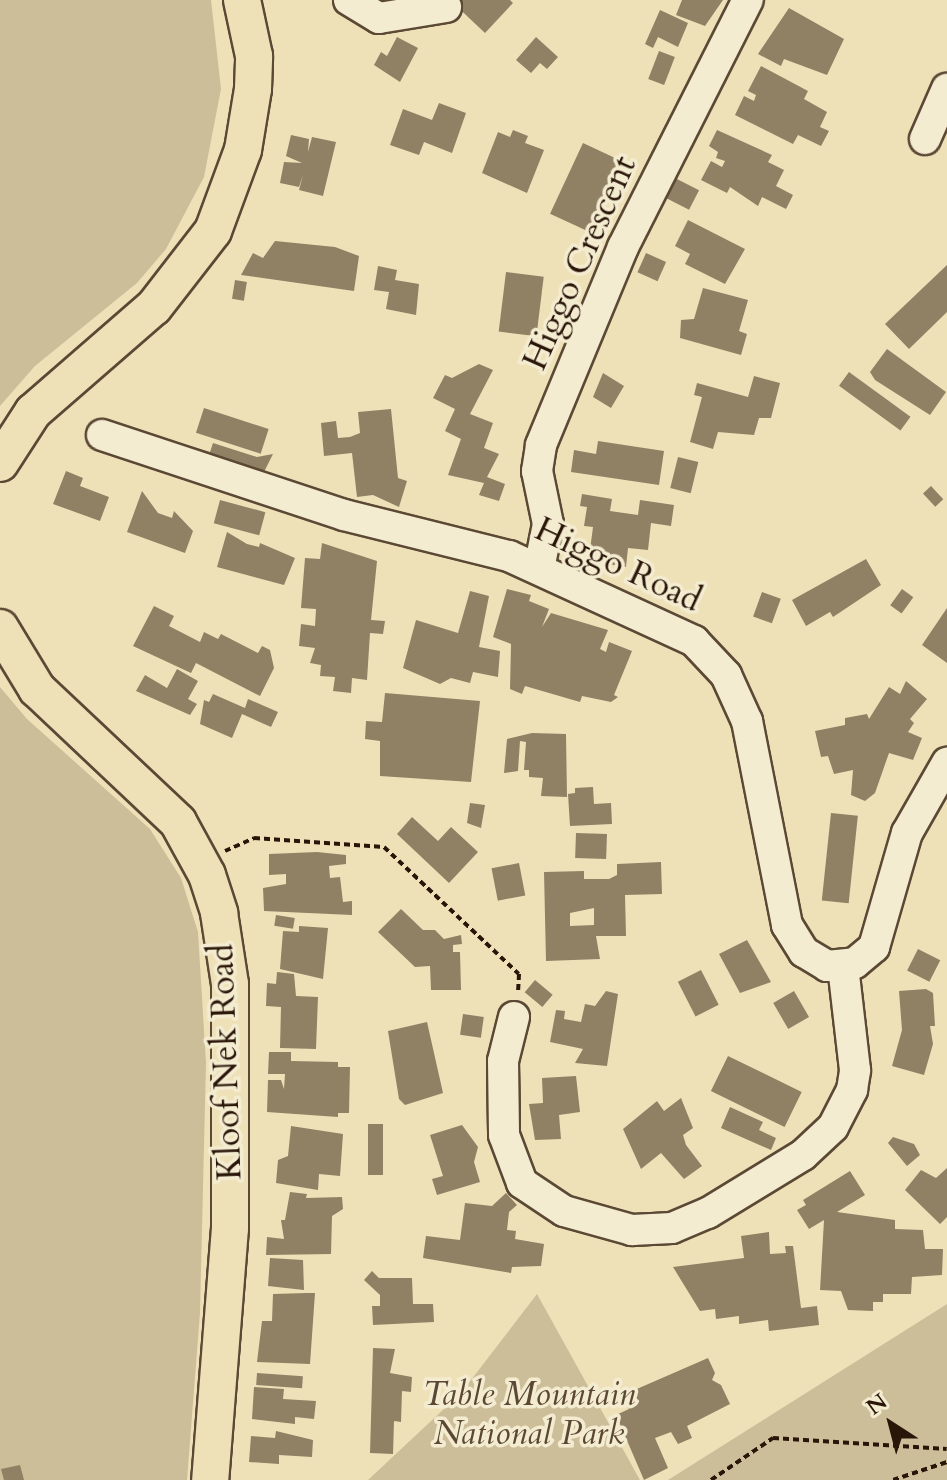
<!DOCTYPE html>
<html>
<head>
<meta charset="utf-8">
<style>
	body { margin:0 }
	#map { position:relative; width:947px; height:1480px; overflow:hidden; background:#eee1b8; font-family:Cardo,serif }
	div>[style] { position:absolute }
	.green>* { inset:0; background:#cdbe9a }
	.building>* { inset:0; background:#908064; transform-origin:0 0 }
	.path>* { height:4px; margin-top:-2px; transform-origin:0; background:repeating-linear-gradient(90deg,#2a1609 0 6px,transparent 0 10px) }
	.roads { filter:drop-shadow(2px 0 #5b4935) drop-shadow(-2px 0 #5b4935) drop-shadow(0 2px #5b4935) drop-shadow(0 -2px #5b4935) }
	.minor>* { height:30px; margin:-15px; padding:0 15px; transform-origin:15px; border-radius:15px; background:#f4ecd1 }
	.major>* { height:36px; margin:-18px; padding:0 18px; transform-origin:18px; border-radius:18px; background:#eee1b8 }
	span { translate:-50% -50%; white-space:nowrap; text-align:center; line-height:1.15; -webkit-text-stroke:7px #f4ecd1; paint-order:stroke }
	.street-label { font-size:34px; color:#2a1609 }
	.park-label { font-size:34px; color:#5b4834; font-style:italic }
	.north { position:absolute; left:851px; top:1384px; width:80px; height:80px; -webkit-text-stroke:6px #f4ecd1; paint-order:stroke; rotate:324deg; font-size:22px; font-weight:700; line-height:32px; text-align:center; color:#2a1609 }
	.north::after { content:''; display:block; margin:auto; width:28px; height:36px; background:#2a1609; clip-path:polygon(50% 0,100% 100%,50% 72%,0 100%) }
</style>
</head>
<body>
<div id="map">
	<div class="green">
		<div style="clip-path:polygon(0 0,211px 0,221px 89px,204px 177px,166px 249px,137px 283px,35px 366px,0 406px)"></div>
		<div style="clip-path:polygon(0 687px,27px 719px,150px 829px,181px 878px,198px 932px,206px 1063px,200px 1313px,187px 1480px,0 1480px)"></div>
		<div style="clip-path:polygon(537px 1294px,640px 1480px,368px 1480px,461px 1393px)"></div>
		<div style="clip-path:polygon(947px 1304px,947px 1480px,668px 1480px)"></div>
	</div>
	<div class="building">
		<div style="clip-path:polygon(450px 0,510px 0,513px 3px,485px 33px)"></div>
		<div style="clip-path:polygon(682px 0,723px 0,705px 26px,676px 15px)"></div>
		<div style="clip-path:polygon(789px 8px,844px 39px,827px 75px,784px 59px,781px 66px,758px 54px)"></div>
		<div style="clip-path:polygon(660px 10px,688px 23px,678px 47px,658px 37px,653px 48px,645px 44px)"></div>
		<div style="clip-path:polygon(397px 37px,418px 48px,400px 82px,374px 65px,381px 52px,387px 56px)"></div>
		<div style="clip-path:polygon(536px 37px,558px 57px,547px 69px,540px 63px,531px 73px,516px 60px)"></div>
		<div style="left:659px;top:51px;width:17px;height:30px;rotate:21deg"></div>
		<div style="clip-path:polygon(761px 66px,808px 91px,804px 99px,827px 112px,820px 127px,829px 131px,821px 146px,798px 135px,793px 144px,735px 115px,744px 96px,754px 101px,756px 95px,748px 91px)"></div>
		<div style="clip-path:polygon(439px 103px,466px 113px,452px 153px,424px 142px,419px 155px,390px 145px,403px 109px,432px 120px)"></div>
		<div style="clip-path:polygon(513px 130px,528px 136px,525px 143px,544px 150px,527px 193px,482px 173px,498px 132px,510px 137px)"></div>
		<div style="clip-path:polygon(717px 130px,772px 155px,768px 162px,784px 170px,776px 186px,793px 195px,786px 209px,762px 197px,758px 206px,730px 187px,727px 193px,701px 180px,711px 161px,722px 167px,725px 161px,716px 158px,718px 152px,709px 146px)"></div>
		<div style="clip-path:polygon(291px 135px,309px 139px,308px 152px,312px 137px,336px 142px,323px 196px,299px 190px,303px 175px,299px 187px,280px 183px,284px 162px,302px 163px,286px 156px)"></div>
		<div style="left:583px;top:143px;width:43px;height:78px;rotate:25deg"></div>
		<div style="left:675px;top:178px;width:27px;height:22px;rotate:27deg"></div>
		<div style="clip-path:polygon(688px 220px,745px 249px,725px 284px,685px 264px,690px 254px,675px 246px)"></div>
		<div style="clip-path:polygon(275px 241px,335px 247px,359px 256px,354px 291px,241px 275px,253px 253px,263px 258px)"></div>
		<div style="left:646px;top:253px;width:22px;height:21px;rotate:24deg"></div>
		<div style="clip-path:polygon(947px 265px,947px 312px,909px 349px,885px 324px)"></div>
		<div style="clip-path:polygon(378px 266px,397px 270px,395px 280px,419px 284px,416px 315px,386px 309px,389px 292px,374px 290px)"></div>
		<div style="left:506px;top:272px;width:38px;height:60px;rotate:7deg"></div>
		<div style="left:235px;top:280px;width:12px;height:19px;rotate:9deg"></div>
		<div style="clip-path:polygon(703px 288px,748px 300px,739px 331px,747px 334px,741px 355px,680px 338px,681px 320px,694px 319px)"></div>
		<div style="clip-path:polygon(887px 349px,946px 392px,930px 415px,875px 380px,870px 372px)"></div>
		<div style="clip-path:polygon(479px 364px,493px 370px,470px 414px,493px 423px,484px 448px,499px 454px,487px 477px,505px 484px,499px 501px,479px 495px,484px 483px,448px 475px,461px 439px,445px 431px,455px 409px,433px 398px,445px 375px,452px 378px)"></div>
		<div style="left:849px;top:372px;width:76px;height:17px;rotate:36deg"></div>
		<div style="clip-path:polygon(603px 373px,624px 386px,611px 408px,593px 397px)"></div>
		<div style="clip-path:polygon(754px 376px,780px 383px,771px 418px,759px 418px,754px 435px,718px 432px,713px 449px,690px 442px,702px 397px,694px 395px,697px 383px,748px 397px)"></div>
		<div style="left:204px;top:408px;width:68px;height:26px;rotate:18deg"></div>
		<div style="clip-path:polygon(391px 409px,398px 478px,407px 481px,399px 507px,373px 495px,357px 497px,352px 453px,324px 456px,321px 423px,336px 421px,338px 438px,350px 437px,360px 433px,358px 412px)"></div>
		<div style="clip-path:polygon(598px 441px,664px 451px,659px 485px,571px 472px,574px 450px,596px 454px)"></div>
		<div style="clip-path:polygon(213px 443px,257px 457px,273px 454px,262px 476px,185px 451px,187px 445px,210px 452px)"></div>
		<div style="left:678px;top:457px;width:21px;height:32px;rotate:14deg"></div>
		<div style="clip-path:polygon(66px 471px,83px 478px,80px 486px,109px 497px,100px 521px,53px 504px)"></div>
		<div style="left:931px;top:486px;width:18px;height:11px;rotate:47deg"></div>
		<div style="clip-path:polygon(142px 491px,158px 513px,172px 518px,174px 511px,193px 531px,185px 553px,127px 532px)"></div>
		<div style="clip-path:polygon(582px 494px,612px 499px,610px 511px,638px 515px,640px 500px,674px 505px,671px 526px,651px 523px,648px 550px,628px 548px,626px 567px,608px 564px,610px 553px,590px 550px,593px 527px,584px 526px,587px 507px,580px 506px)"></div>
		<div style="left:220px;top:500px;width:47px;height:24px;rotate:15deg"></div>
		<div style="clip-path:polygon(227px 532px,247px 544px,259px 547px,260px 543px,295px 558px,284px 585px,217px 567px)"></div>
		<div style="clip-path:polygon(322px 543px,377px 561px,371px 620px,385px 621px,383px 634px,370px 633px,367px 680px,352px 678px,351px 693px,333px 691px,335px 677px,320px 676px,321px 665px,310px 663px,315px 648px,299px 646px,301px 624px,315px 626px,316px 609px,301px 608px,305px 558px,320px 559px)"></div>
		<div style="clip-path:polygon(866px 559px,881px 585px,833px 617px,830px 612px,806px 626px,792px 600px)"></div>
		<div style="clip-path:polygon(507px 589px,531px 595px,529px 601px,549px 609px,542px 627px,551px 613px,608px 630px,600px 649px,606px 652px,609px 642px,632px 651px,614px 695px,618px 697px,611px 702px,582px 696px,580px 702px,525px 686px,522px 694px,510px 689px,511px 644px,493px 637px)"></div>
		<div style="left:902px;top:589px;width:14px;height:20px;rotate:36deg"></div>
		<div style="clip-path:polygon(470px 591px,489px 596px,479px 647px,500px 651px,498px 677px,473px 672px,470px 683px,451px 678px,440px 684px,403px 668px,416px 620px,458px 633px)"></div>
		<div style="left:762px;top:592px;width:20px;height:26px;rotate:20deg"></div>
		<div style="clip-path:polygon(154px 606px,174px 616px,169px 626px,200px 642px,204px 632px,218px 639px,221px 634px,258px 653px,262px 646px,270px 650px,274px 668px,260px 696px,196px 663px,191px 673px,133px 646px)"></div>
		<div style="clip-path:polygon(947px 608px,947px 663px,922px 645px)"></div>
		<div style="clip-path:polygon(177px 669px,198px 681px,188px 699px,197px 704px,190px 715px,136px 691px,145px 675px,167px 688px)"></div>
		<div style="clip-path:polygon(906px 681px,927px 699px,910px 719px,914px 723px,908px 732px,922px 738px,913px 760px,889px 753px,875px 793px,865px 801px,851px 795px,853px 770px,834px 774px,828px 756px,821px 757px,815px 731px,845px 725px,845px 718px,867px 714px,869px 719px,889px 687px,900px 694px)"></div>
		<div style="clip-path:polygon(385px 693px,480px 701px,471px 782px,380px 776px,380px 741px,365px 739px,366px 721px,382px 722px)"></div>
		<div style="clip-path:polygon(213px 694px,245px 708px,248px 699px,278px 712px,271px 727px,242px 714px,232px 738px,200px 724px,204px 700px,209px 702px)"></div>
		<div style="clip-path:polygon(532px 733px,566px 734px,567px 797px,541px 796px,543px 778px,529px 777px,529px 770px,524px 770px,526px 742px,520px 741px,518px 771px,504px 773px,507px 739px)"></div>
		<div style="clip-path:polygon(593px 787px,594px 804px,611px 803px,612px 824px,570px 826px,568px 794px,575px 793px,575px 788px)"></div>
		<div style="clip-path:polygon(470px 803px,485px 805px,481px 828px,467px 823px)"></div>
		<div style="left:831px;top:813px;width:27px;height:88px;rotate:6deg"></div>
		<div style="clip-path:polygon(412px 817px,438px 841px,451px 827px,478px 852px,449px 883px,397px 834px)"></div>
		<div style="left:576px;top:833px;width:31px;height:25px;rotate:2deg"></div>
		<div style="clip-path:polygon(317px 852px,346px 855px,346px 864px,329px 866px,330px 878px,340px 877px,343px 902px,352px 901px,352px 915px,264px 911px,263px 888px,286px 884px,286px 874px,269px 875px,269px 854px)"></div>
		<div style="clip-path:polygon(evenodd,661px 862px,662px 894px,625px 895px,626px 936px,596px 936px,600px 959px,546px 961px,544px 872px,584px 871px,584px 879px,609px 879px,617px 875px,617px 864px,661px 862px,594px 908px,594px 925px,570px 926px,570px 913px,594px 908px)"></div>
		<div style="left:519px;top:863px;width:33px;height:28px;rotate:79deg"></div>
		<div style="clip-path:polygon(401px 909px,423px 930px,435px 930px,444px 939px,461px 935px,462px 944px,453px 945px,453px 952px,460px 952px,461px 990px,431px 990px,430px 966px,415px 967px,378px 932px)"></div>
		<div style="left:276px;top:915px;width:19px;height:11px;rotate:9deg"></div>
		<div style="clip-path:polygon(299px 926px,328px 928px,323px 979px,280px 969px,283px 931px,299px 932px)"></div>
		<div style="clip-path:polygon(747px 940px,771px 982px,740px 993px,719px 954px)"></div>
		<div style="left:918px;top:949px;width:25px;height:24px;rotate:27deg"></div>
		<div style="left:701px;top:970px;width:39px;height:26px;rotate:63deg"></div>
		<div style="clip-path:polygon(277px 972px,294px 974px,296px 996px,318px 997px,316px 1049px,280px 1048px,281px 1007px,266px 1006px,267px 983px,276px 984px)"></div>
		<div style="left:535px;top:980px;width:23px;height:16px;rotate:40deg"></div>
		<div style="clip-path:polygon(926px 989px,933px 993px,935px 1026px,930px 1026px,933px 1044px,924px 1075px,892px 1066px,902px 1030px,899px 991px)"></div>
		<div style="clip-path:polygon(606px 991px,618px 994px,607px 1066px,575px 1063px,583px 1049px,550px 1042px,556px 1010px,565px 1011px,564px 1019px,581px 1022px,585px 1004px,595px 1006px)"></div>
		<div style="left:794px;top:991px;width:30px;height:24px;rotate:60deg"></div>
		<div style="left:463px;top:1014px;width:21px;height:21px;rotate:8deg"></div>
		<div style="clip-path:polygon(427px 1022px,443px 1093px,405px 1105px,399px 1099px,388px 1031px)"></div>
		<div style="clip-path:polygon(269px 1052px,291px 1052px,291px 1061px,338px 1062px,338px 1067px,350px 1067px,349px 1113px,338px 1113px,338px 1117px,267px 1112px,268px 1080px,281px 1080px,284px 1089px,285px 1074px,268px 1074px)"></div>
		<div style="left:728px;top:1056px;width:82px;height:39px;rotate:26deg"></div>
		<div style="clip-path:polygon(576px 1076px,580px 1112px,559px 1115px,561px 1139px,535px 1140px,529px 1104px,543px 1103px,542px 1078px)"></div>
		<div style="clip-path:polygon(681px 1098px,693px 1128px,683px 1135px,686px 1145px,702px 1166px,684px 1179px,661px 1153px,641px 1169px,623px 1129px,657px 1101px,664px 1111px)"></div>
		<div style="clip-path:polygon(730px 1107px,763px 1122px,759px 1130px,776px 1138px,771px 1150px,721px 1128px)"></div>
		<div style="left:368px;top:1124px;width:15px;height:51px"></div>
		<div style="clip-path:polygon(462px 1125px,478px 1147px,474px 1162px,480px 1182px,437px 1195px,432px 1179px,443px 1176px,430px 1135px)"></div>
		<div style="clip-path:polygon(291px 1126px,343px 1134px,340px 1176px,319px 1174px,318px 1190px,276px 1183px,278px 1160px,288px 1156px)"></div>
		<div style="clip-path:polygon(893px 1137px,914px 1144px,920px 1155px,907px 1166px,888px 1143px)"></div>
		<div style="clip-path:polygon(947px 1168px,947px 1217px,940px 1224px,905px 1190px,921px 1170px,936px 1178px)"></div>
		<div style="clip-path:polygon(850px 1171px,865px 1195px,837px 1212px,895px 1220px,895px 1229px,923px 1230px,925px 1249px,943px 1249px,942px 1275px,912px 1277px,911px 1294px,883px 1294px,883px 1302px,873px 1302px,873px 1311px,848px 1310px,841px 1291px,820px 1290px,824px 1220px,809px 1229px,797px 1210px,806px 1205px,803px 1200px)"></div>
		<div style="clip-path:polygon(290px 1192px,307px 1194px,306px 1198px,342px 1197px,343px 1209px,332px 1216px,331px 1254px,266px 1255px,267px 1237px,284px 1239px,281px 1220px,285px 1220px)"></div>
		<div style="clip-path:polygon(506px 1193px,517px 1205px,509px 1212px,507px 1230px,516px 1231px,515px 1239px,544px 1244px,541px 1266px,512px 1267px,511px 1273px,423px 1258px,426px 1236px,460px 1240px,465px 1203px,492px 1206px)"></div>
		<div style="clip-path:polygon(769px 1232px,770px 1254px,786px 1253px,785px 1246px,793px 1246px,801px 1308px,817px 1306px,819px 1325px,769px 1331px,768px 1320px,739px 1324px,739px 1316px,716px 1319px,715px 1309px,700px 1311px,673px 1267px,744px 1258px,741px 1236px)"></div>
		<div style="clip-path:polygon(270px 1258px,303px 1260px,304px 1290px,268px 1286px)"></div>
		<div style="clip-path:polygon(372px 1271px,379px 1278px,412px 1278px,413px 1304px,433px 1304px,434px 1322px,373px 1325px,372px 1306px,380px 1306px,380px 1295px,364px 1280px)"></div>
		<div style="clip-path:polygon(307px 1293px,315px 1293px,310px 1364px,257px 1362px,262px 1321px,272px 1321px,273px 1294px)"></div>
		<div style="clip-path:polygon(373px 1348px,395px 1349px,390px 1373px,412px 1377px,411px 1392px,402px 1391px,401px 1422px,394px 1421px,393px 1454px,370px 1453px)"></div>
		<div style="clip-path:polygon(708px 1358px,715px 1373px,712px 1380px,721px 1385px,730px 1404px,687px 1426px,692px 1438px,678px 1444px,671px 1432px,655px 1438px,668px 1468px,644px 1480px,616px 1415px,629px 1409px,623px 1395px)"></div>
		<div style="left:257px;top:1373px;width:46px;height:12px;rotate:4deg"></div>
		<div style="clip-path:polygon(254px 1387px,284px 1389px,283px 1399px,316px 1401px,314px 1419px,295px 1417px,295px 1424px,252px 1419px)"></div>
		<div style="clip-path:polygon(276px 1431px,313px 1440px,312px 1457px,279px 1455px,279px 1464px,249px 1462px,251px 1436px,275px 1438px)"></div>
		<div style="clip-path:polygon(20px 1465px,24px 1480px,4px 1480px,1px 1469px)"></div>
	</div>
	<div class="path">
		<div style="left:225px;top:851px;width:32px;rotate:-24deg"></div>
		<div style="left:254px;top:838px;width:130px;rotate:4deg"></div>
		<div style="left:384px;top:847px;width:185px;rotate:43.3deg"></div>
		<div style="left:519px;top:974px;width:17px;rotate:93deg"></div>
		<div style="left:711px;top:1480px;width:75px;rotate:-34.1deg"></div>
		<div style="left:773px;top:1438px;width:174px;rotate:3.6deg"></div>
		<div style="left:893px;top:1480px;width:57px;rotate:-18.4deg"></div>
	</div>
	<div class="roads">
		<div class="minor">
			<div style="left:349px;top:0;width:35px;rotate:31deg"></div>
			<div style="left:379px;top:18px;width:68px;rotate:-9.3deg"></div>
			<div style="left:925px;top:139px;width:55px;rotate:-66.3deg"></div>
			<div style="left:102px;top:435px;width:255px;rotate:18.3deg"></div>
			<div style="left:344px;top:515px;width:170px;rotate:14deg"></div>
			<div style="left:509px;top:556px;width:204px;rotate:24.7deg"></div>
			<div style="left:694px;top:641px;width:47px;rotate:46.7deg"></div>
			<div style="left:726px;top:675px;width:51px;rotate:65.5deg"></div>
			<div style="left:747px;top:721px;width:208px;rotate:78.9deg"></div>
			<div style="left:787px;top:925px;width:32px;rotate:58deg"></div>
			<div style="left:804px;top:952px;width:27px;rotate:31deg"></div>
			<div style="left:827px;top:966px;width:28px;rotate:-6deg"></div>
			<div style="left:855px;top:963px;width:25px;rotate:-40deg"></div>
			<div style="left:874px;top:947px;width:119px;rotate:-73.9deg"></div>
			<div style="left:907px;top:833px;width:81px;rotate:-60.3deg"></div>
			<div style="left:539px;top:569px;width:46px;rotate:-78.7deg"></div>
			<div style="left:548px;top:524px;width:54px;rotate:-101.7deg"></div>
			<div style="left:537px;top:471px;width:26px;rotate:-81deg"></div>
			<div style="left:541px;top:445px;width:214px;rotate:-67.5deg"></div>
			<div style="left:623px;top:247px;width:277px;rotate:-63.2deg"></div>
			<div style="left:514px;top:1017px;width:45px;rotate:104deg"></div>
			<div style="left:503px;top:1061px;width:74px;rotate:89.2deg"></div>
			<div style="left:504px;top:1135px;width:51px;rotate:69.4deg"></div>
			<div style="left:522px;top:1183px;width:50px;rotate:33.7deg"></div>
			<div style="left:564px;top:1211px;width:71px;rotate:15.6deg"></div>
			<div style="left:632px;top:1230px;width:40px;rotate:-2.9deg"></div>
			<div style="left:672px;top:1228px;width:39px;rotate:-23deg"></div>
			<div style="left:708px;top:1213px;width:111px;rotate:-31.4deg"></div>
			<div style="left:803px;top:1155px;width:41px;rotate:-43deg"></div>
			<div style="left:833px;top:1127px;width:42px;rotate:-62.8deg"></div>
			<div style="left:852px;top:1090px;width:20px;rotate:-81deg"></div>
			<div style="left:855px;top:1070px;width:104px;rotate:-96.6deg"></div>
		</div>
		<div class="major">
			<div style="left:0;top:463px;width:61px;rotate:-57.1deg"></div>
			<div style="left:33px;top:412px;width:160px;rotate:-41deg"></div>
			<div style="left:154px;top:307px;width:96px;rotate:-52.2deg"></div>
			<div style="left:213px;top:231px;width:86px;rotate:-69.7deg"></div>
			<div style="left:243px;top:150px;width:62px;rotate:-80.7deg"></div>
			<div style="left:253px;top:89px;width:33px;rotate:-88deg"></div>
			<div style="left:254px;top:56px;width:57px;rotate:-102.1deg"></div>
			<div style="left:0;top:628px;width:71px;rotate:58.8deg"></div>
			<div style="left:37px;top:689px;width:194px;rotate:43.3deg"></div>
			<div style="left:178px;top:822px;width:60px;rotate:61.3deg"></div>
			<div style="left:207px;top:875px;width:40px;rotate:72deg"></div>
			<div style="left:219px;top:913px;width:72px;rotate:81.2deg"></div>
			<div style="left:230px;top:984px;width:244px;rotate:90deg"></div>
			<div style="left:230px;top:1228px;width:253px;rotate:94.5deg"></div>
		</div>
	</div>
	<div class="street-label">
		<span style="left:580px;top:263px;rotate:-66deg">Higgo Crescent</span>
		<span style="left:618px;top:565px;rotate:25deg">Higgo Road</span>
		<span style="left:226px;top:1062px;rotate:-92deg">Kloof Nek Road</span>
	</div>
	<div class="park-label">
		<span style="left:529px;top:1414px">Table Mountain<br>National Park</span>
	</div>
	<div class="north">N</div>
</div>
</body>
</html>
